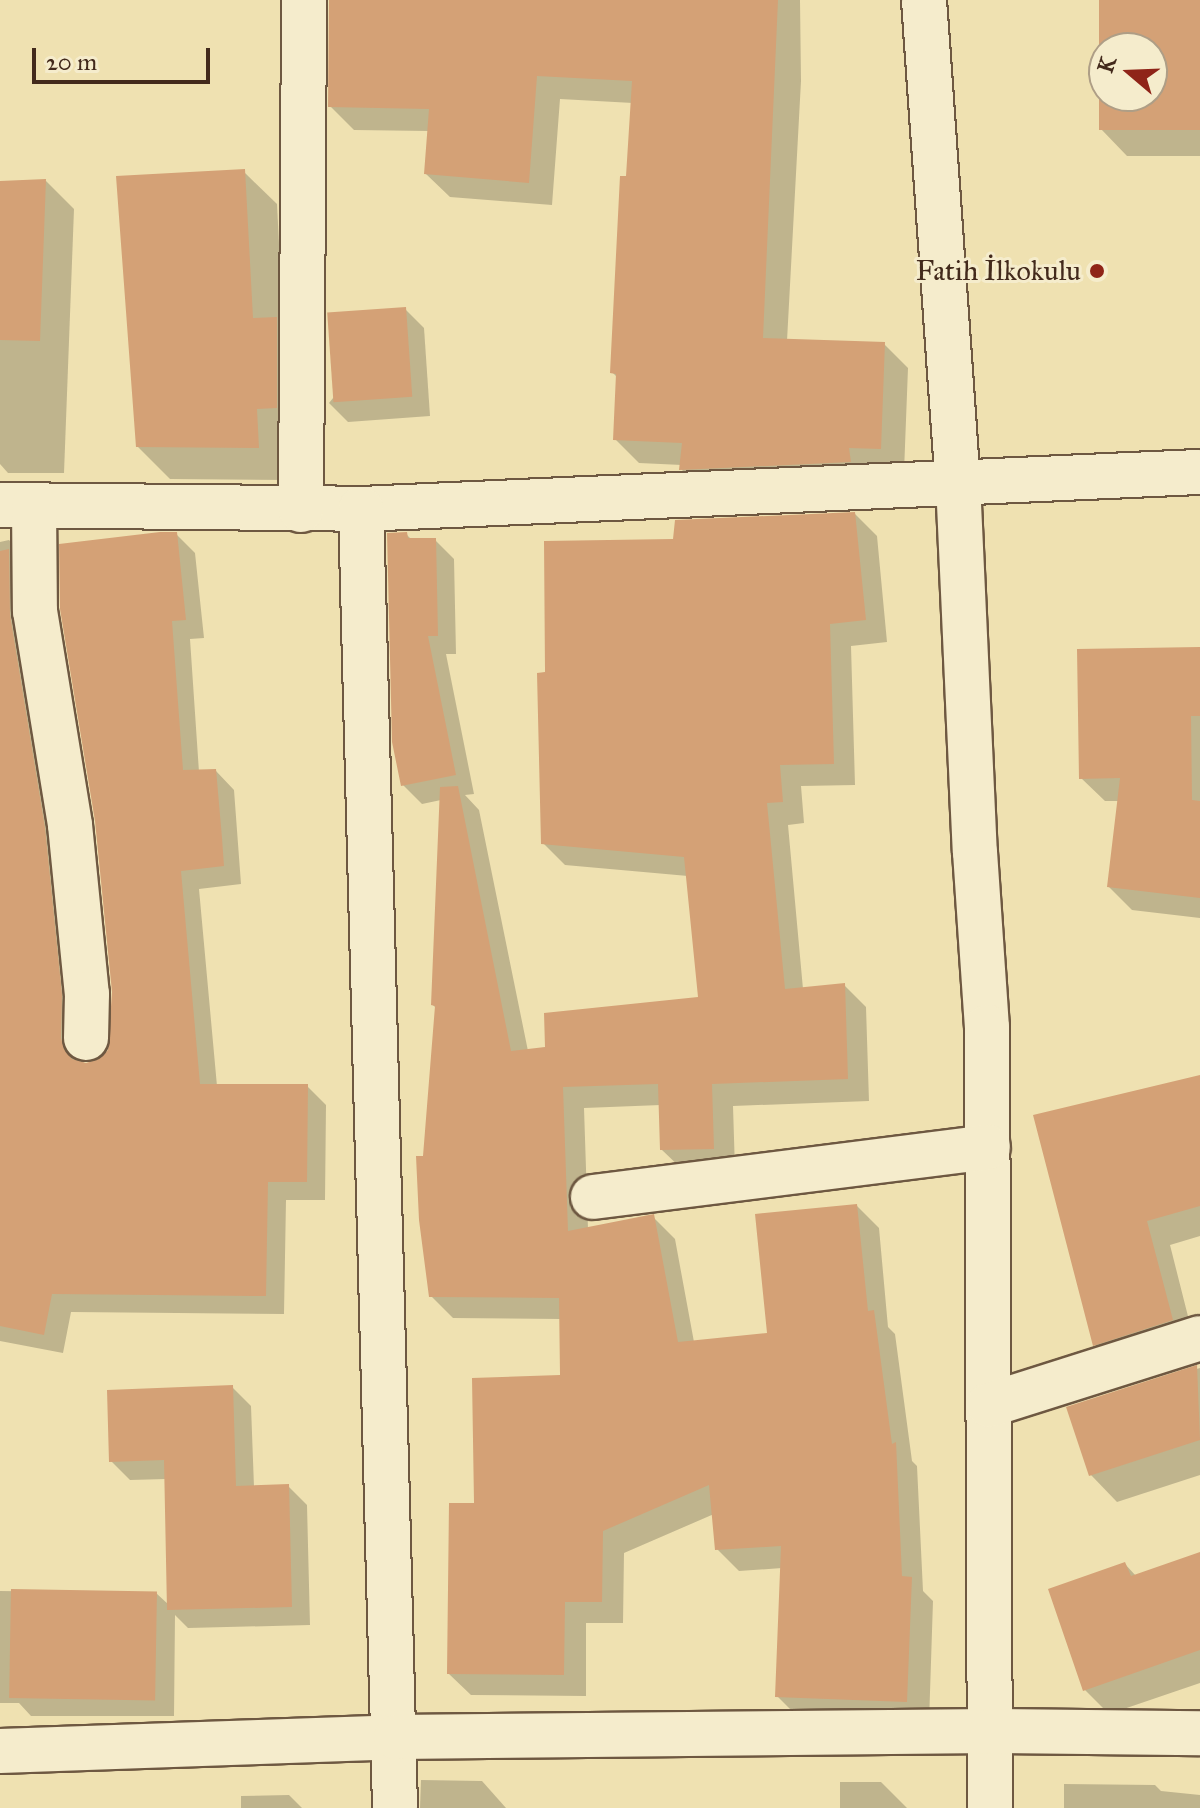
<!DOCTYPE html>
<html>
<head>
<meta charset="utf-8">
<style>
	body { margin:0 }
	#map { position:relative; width:1200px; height:1808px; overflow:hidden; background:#efe1b1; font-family:"IM FELL Great Primer",serif }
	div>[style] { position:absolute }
	.shadow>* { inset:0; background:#0003 }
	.building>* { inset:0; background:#d4a176; transform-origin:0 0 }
	.roads { filter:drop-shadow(2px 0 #6e5841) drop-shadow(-2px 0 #6e5841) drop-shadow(0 2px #6e5841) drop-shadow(0 -2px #6e5841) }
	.minor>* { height:44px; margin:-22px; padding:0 22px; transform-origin:22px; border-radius:22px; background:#f5eccc }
	.dots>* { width:22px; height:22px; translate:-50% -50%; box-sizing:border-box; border:4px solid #f5eccc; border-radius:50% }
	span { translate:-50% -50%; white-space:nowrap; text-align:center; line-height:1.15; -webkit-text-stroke:6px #f5eccc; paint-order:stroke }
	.poi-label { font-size:28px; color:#432a1c }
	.right { translate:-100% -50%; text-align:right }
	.north { position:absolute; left:1088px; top:32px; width:80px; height:80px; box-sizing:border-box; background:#f5eccc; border:2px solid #ae9e86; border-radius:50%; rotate:289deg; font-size:22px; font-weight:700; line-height:32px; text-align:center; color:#432a1c }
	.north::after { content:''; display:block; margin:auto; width:28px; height:36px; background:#8f2418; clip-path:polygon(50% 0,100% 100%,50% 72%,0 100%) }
	.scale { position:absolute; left:32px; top:48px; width:178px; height:36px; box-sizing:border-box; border:4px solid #432a1c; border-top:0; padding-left:10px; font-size:24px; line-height:28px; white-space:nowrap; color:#432a1c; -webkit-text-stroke:6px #f5eccc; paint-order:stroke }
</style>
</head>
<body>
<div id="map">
	<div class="shadow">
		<div style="clip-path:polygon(331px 0,800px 0,801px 81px,787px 341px,884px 344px,908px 368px,904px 472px,705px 493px,681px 469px,682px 465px,639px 463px,615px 439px,618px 378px,612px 372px,633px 103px,560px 99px,552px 205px,450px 197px,426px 174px,429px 131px,354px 130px,330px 106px)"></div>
		<div style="clip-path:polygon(evenodd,1101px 0,1200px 0,1200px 156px,1127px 156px,1101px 129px,1101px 0,1104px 48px,1152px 48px,1152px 96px,1104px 96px,1104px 48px)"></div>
		<div style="clip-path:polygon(244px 172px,277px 204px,291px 480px,170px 479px,137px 446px)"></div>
		<div style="clip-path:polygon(46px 181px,74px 209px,64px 473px,8px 473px,0 464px,0 183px)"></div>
		<div style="clip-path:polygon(405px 309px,424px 328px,430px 416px,348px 422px,329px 403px)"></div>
		<div style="clip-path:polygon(855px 514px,877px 536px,887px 642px,851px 646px,855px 785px,801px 786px,804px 823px,788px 825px,803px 989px,844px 985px,866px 1007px,869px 1101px,733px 1106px,735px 1170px,684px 1171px,662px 1150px,661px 1105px,584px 1108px,588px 1229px,653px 1217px,675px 1239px,694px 1342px,769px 1335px,857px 1206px,879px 1228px,888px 1327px,895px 1334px,912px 1461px,917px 1466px,923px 1591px,933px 1601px,929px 1723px,800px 1719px,778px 1697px,782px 1568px,739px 1571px,717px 1549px,714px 1514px,624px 1553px,623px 1623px,586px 1623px,586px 1696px,471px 1695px,449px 1674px,476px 1505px,562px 1377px,561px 1319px,453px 1318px,431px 1296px,425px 1157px,437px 1009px,433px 1005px,441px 800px,422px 804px,403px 785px,406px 534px,412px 540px,435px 540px,454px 559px,456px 654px,446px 654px,474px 794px,465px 795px,479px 810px,528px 1051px,547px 1049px,700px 999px,688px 876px,565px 865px,543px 843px,547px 674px,675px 541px)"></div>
		<div style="clip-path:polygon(176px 534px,195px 553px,204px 638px,190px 639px,199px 772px,216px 771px,234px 790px,241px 884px,199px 889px,217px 1086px,307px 1086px,326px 1105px,325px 1200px,286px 1200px,284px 1314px,71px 1312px,63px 1353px,0 1341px,0 542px,9px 540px,27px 559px,80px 1015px,79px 1058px,86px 1065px,100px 1061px,110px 1051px)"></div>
		<div style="clip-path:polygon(1200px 649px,1200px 918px,1132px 910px,1109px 887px,1119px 801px,1105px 801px,1081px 778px)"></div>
		<div style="clip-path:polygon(1200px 1077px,1200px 1236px,1170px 1245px,1195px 1344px,1119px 1368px,1095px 1345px)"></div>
		<div style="clip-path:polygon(1200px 1368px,1200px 1475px,1117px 1502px,1091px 1475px,1069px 1408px)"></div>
		<div style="clip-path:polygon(232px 1387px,251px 1406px,254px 1487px,288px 1486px,307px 1505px,310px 1625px,188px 1628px,175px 1615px,174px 1716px,31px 1716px,19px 1703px,0 1703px,0 1591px,156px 1593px,169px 1605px,166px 1479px,130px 1480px,111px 1461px)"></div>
		<div style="clip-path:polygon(1200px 1554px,1200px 1683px,1109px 1714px,1085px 1690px,1125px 1564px,1136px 1576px)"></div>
		<div style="clip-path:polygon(421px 1780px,482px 1781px,506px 1808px,420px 1808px)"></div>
		<div style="clip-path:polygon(840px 1782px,881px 1782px,907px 1808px,840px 1808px)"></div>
		<div style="clip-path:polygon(1064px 1784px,1155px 1785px,1161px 1791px,1200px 1795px,1200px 1808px,1064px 1808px)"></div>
		<div style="clip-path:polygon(289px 1795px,302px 1808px,241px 1808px,241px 1796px)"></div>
	</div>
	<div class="building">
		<div style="clip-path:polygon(329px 0,778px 0,763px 338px,885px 342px,881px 449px,849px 448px,851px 462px,679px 470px,682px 443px,613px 440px,616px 374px,610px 373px,620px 176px,626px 176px,632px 81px,537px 76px,529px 183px,424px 174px,429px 109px,328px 107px)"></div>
		<div style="clip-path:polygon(evenodd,1099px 0,1200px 0,1200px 130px,1099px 130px,1099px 0,1104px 48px,1152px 48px,1152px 96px,1104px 96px,1104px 48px)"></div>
		<div style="clip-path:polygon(245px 169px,253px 318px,277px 317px,277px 408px,257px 409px,259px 448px,136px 447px,116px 176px)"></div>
		<div style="clip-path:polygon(46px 179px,40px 341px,0 340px,0 181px)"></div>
		<div style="left:406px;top:307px;width:90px;height:79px;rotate:86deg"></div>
		<div style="clip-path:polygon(855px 512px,866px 620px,830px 624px,834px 764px,780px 765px,783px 802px,767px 803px,785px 989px,845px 983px,848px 1079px,712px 1084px,714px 1149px,660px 1150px,658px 1084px,563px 1087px,568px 1231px,654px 1214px,678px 1342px,767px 1333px,755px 1214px,857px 1204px,868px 1311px,874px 1310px,892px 1444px,896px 1442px,902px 1576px,912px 1577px,907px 1702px,775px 1697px,781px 1546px,715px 1550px,709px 1485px,603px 1531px,602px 1602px,565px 1602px,564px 1675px,447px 1674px,449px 1503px,474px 1503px,472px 1378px,560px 1375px,559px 1298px,429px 1297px,419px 1220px,416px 1156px,423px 1156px,435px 1006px,431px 1005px,440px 787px,458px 786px,511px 1051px,545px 1047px,544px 1013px,698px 997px,684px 857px,541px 844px,537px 673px,545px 672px,544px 541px,673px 539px,675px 520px)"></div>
		<div style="clip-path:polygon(160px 532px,177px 532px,186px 620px,172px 621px,183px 770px,216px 769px,222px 838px,224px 866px,181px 871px,200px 1084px,308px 1084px,307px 1182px,268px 1182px,266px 1296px,52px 1294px,44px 1335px,0 1326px,0 551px,9px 549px,10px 615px,45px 828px,62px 995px,61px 1038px,64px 1049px,72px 1059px,86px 1063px,99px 1059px,108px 1050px,112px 992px,95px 821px,60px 609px,59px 544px)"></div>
		<div style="clip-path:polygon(407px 532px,408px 538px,436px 538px,438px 636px,428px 636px,456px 775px,401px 786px,392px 742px,387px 533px)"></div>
		<div style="clip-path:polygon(1200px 647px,1200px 716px,1191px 716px,1192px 800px,1200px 801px,1200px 898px,1107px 887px,1120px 778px,1079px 779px,1077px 649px)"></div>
		<div style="clip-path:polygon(1200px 1075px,1200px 1206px,1147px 1221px,1173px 1320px,1093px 1346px,1033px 1115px)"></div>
		<div style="clip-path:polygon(1197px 1365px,1200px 1440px,1089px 1476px,1066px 1407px)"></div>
		<div style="clip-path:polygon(233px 1385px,236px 1486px,289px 1484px,292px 1607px,167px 1610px,164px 1460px,109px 1462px,107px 1390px)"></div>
		<div style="clip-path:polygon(1200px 1552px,1200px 1650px,1083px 1691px,1048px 1589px,1125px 1562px,1131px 1576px)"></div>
		<div style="left:11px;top:1589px;width:146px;height:109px;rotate:1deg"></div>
	</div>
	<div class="roads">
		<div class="minor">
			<div style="left:924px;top:0;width:483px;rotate:86deg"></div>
			<div style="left:958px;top:482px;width:370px;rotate:87.4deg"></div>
			<div style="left:975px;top:852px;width:175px;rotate:86.1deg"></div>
			<div style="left:987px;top:1027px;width:781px;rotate:89.78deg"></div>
			<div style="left:0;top:505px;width:361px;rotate:0.6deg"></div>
			<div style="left:361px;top:509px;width:840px;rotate:-2.53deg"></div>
			<div style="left:34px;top:505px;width:106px;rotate:89.5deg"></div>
			<div style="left:35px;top:611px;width:217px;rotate:80.7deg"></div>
			<div style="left:70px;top:825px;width:170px;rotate:84.3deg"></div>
			<div style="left:87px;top:994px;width:44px;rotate:91.3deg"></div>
			<div style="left:361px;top:509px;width:1299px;rotate:88.5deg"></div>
			<div style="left:301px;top:510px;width:510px;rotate:-89.66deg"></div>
			<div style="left:593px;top:1197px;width:398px;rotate:-7.2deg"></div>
			<div style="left:989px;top:1405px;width:221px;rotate:-17.6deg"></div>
			<div style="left:0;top:1751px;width:396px;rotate:-2deg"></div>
			<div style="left:396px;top:1737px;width:596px;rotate:-0.58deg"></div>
			<div style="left:992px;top:1731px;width:208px;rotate:0.6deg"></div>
		</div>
	</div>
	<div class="dots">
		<div style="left:1097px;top:271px;background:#8f2418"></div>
	</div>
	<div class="poi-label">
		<span class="right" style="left:1081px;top:271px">Fatih İlkokulu</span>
	</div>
	<div class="north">K</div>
	<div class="scale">20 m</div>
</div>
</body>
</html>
